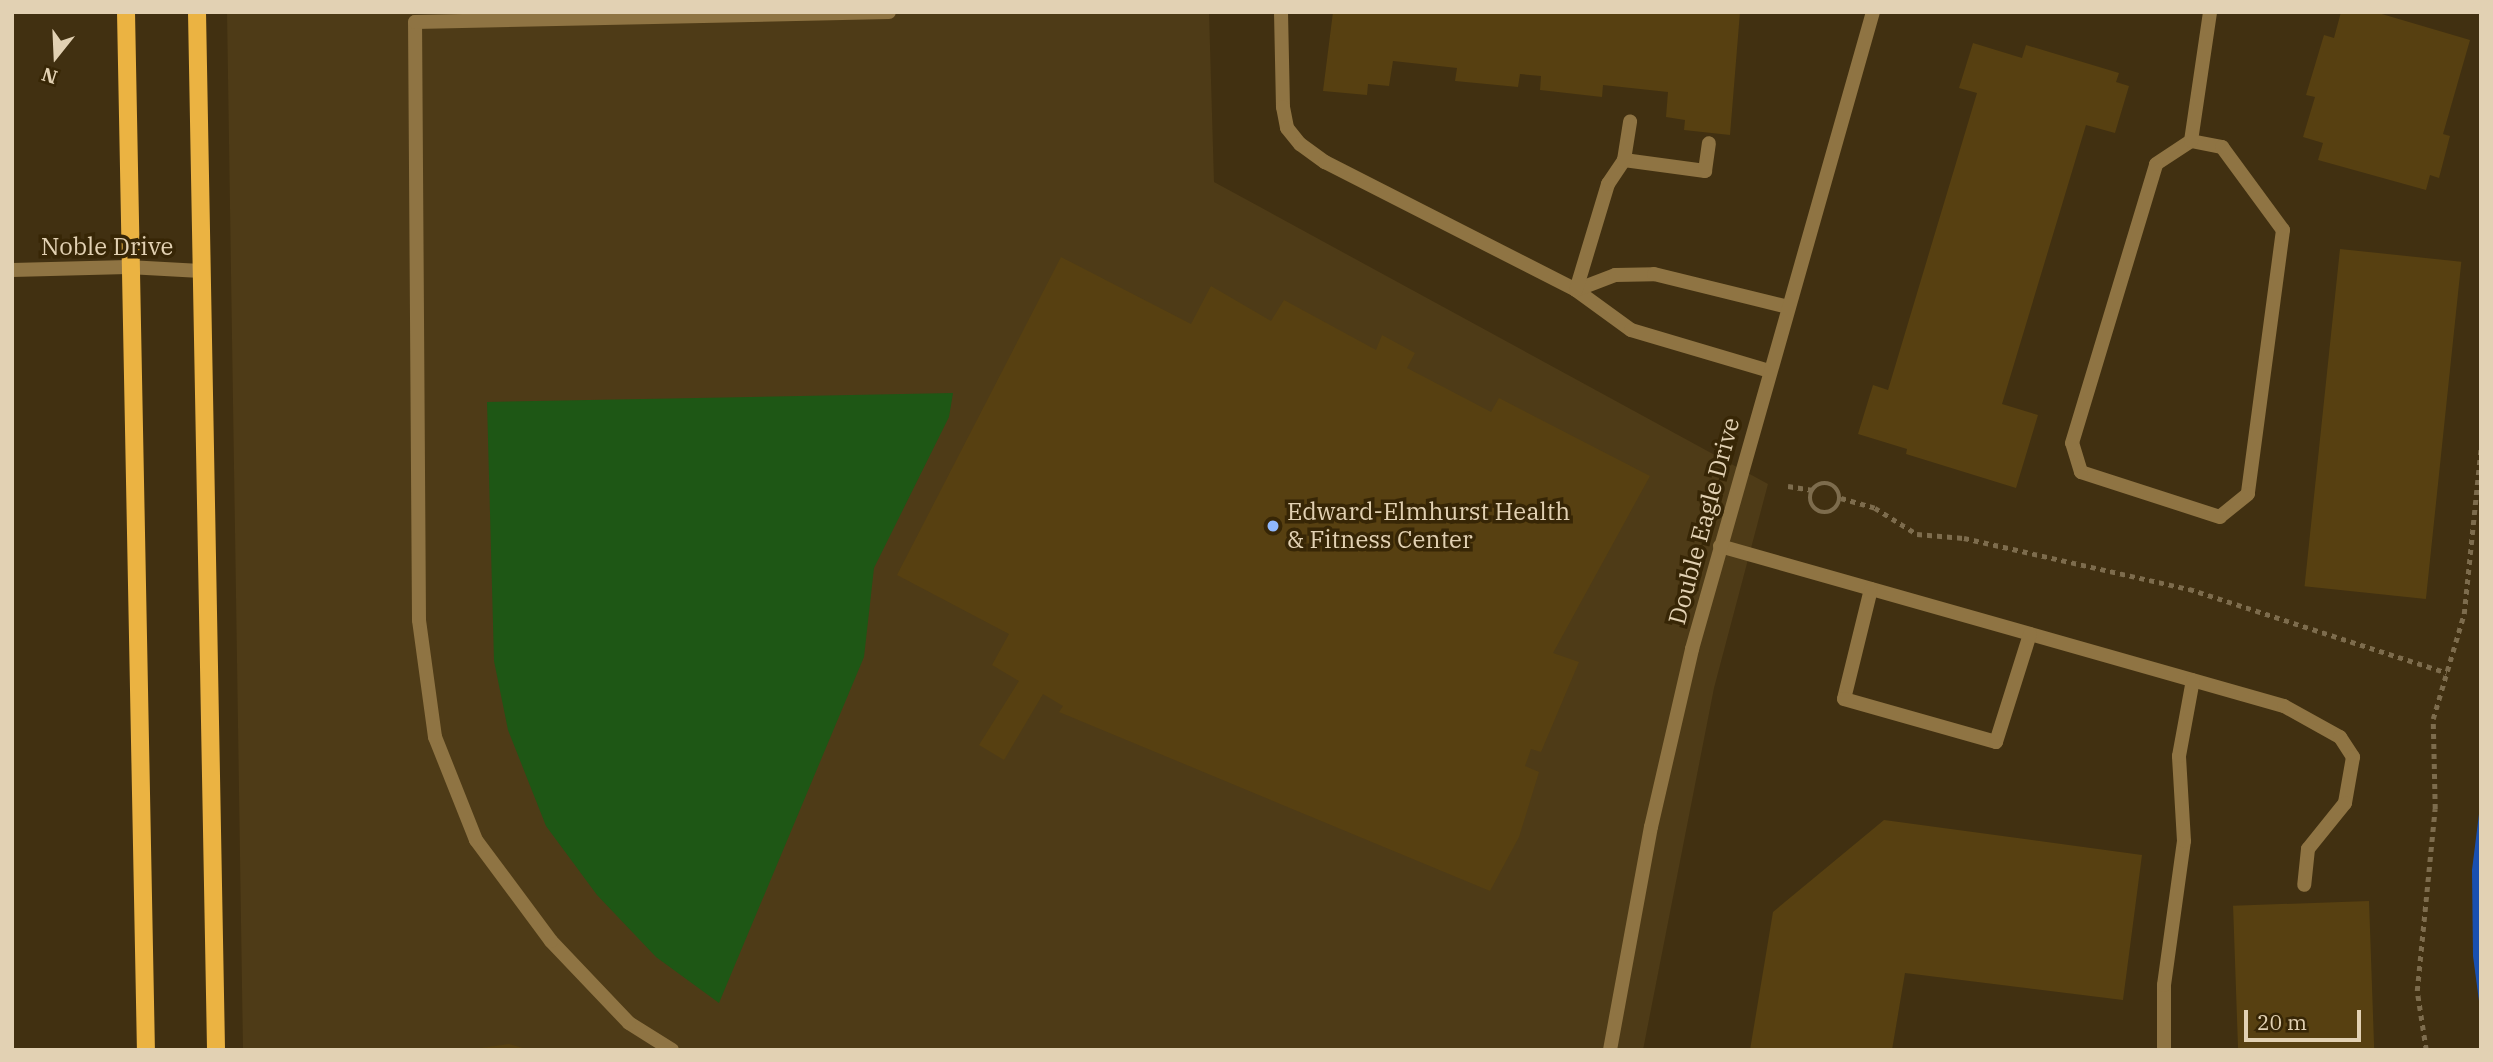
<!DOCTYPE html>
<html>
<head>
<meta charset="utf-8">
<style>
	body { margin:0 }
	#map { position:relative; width:2493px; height:1062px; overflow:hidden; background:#413011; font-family:"IBM Plex Serif",serif }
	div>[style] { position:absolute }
	.built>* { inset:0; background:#4e3b17 }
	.green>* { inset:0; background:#1e5715 }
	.water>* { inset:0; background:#1950b1 }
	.building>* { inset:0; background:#574011; transform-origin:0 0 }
	.path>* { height:4.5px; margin-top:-2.25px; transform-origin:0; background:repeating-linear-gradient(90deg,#7d6c4d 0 5px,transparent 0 10px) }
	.path>.ring { margin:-2.25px; padding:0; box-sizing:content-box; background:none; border:4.5px solid #7d6c4d; border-radius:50% }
	.lane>* { height:14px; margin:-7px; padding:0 7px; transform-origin:7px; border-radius:7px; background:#8f7443 }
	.street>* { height:14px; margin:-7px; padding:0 7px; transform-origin:7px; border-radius:7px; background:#8f7443 }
	.primary>* { height:18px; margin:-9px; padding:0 9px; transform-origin:9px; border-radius:9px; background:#ebb342 }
	.dots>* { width:19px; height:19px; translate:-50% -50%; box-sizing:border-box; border:4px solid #372606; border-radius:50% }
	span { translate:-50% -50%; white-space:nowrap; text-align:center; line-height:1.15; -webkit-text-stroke:7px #372606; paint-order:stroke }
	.street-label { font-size:24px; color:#e2d1b3 }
	.poi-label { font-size:24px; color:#e2d1b3 }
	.left { translate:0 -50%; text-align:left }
	.frame { position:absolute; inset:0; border:14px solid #e2d1b3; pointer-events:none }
	.north { position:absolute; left:21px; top:21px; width:70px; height:70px; -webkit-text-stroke:5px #372606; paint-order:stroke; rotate:198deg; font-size:19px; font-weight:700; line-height:28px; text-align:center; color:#e2d1b3 }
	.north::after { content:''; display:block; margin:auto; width:24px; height:32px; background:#e2d1b3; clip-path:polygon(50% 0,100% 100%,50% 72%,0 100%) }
	.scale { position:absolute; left:2244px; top:1010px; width:117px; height:32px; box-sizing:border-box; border:4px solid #e2d1b3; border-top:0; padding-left:9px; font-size:21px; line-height:24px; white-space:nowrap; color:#e2d1b3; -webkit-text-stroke:5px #372606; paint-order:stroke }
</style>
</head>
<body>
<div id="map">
	<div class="built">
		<div style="clip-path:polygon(227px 12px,1209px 12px,1214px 182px,1768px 484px,1714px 688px,1643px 1050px,243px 1050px)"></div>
	</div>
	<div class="green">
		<div style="clip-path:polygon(953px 393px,949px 417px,874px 568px,864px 657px,719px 1003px,656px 957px,597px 895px,546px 826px,508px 730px,494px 661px,487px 402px)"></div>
	</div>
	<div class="water">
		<div style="clip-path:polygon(2481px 798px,2481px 1016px,2473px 956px,2472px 870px)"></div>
	</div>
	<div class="building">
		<div style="clip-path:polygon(1333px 12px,1740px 12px,1730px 135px,1684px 130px,1685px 120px,1666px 117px,1668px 92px,1603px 85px,1602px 97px,1540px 90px,1541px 76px,1520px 74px,1518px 87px,1455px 81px,1457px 68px,1393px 61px,1389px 86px,1368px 84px,1367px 95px,1323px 91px)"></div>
		<div style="clip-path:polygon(2341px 12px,2375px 12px,2470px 40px,2443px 134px,2450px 136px,2439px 178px,2430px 175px,2426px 190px,2318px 160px,2323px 143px,2303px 137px,2315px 97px,2306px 95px,2324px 35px,2334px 38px)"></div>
		<div style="clip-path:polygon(1973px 43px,2022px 58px,2026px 45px,2119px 73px,2116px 82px,2129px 86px,2115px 133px,2086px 125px,2002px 404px,2038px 415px,2016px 488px,1906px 454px,1907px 449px,1858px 434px,1873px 385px,1888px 390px,1977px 93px,1959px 88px)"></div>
		<div style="left:2340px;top:249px;width:122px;height:339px;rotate:6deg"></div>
		<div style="clip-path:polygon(1061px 257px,1191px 324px,1211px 286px,1271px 321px,1284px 300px,1376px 350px,1382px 335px,1415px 353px,1407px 368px,1491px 412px,1499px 398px,1650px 476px,1553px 653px,1579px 662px,1541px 752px,1531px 749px,1525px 766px,1539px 772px,1519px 837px,1490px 891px,1059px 712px,1063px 706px,1043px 694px,1004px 760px,979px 745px,1019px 681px,992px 665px,1009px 634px,897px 575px)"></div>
		<div style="clip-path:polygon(1884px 820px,2142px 855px,2123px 1000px,1905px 973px,1892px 1050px,1750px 1050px,1773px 912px)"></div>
		<div style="left:2369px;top:901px;width:149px;height:136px;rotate:88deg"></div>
		<div style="clip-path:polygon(509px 1044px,530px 1050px,482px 1050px,481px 1048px)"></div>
	</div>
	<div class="path">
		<div class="ring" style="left:1810px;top:483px;width:25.5px;height:25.5px"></div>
		<div style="left:1788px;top:486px;width:25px;rotate:9deg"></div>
		<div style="left:1841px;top:498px;width:35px;rotate:16deg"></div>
		<div style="left:1875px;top:508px;width:49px;rotate:31.8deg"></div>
		<div style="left:1917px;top:534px;width:47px;rotate:4.9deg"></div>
		<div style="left:1964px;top:538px;width:231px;rotate:12.8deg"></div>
		<div style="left:2189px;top:589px;width:271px;rotate:18deg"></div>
		<div style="left:2426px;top:1050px;width:60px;rotate:-98.7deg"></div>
		<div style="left:2417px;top:991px;width:183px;rotate:-84.4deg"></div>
		<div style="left:2435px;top:809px;width:90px;rotate:-91.3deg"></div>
		<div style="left:2433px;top:719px;width:109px;rotate:-73.6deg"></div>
		<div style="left:2464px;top:614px;width:168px;rotate:-84.2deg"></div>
	</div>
	<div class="lane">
		<div style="left:1281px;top:12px;width:95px;rotate:88.8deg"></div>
		<div style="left:1283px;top:107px;width:21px;rotate:79deg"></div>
		<div style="left:1287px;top:128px;width:21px;rotate:51deg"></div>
		<div style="left:1300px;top:144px;width:31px;rotate:36deg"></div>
		<div style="left:1325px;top:162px;width:282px;rotate:27deg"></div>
		<div style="left:1576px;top:290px;width:68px;rotate:36deg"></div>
		<div style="left:1631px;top:330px;width:144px;rotate:16.5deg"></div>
		<div style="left:2191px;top:141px;width:32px;rotate:11deg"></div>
		<div style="left:2222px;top:147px;width:103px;rotate:53.7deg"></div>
		<div style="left:2283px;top:230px;width:266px;rotate:97.6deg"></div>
		<div style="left:2248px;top:494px;width:36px;rotate:141deg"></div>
		<div style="left:2220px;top:517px;width:146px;rotate:-162.1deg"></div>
		<div style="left:2081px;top:472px;width:30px;rotate:-107deg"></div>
		<div style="left:2072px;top:443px;width:291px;rotate:-73.2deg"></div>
		<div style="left:2156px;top:164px;width:42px;rotate:-33.3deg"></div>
		<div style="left:2191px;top:141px;width:130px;rotate:-81.6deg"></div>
		<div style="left:1624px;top:160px;width:82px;rotate:7.7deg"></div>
		<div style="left:1705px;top:171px;width:28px;rotate:-82deg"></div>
		<div style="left:1576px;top:290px;width:42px;rotate:-21deg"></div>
		<div style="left:1615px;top:275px;width:39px;rotate:-1deg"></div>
		<div style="left:1654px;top:274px;width:138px;rotate:13.8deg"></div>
		<div style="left:1576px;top:290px;width:111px;rotate:-73.2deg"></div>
		<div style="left:1608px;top:184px;width:29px;rotate:-56deg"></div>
		<div style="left:1624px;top:160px;width:39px;rotate:-81deg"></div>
		<div style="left:1720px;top:546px;width:586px;rotate:15.84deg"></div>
		<div style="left:2284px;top:706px;width:64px;rotate:29deg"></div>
		<div style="left:2340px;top:737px;width:24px;rotate:57deg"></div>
		<div style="left:2353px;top:757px;width:47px;rotate:99.9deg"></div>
		<div style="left:2345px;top:803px;width:59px;rotate:128.8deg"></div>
		<div style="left:2308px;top:849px;width:36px;rotate:96deg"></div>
		<div style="left:1871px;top:589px;width:113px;rotate:103.8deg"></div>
		<div style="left:1844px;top:699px;width:158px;rotate:15.8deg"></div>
		<div style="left:1996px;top:742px;width:113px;rotate:-72.5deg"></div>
		<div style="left:672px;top:1050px;width:51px;rotate:-147.9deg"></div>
		<div style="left:629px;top:1023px;width:113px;rotate:-133.6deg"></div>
		<div style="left:551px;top:941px;width:126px;rotate:-126.6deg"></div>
		<div style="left:476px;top:840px;width:111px;rotate:-111.7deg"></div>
		<div style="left:435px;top:737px;width:118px;rotate:-97.8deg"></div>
		<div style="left:419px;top:620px;width:598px;rotate:-90.38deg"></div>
		<div style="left:415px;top:22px;width:474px;rotate:-1.2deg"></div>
		<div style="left:2164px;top:1050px;width:65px;rotate:-90deg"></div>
		<div style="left:2164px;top:985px;width:145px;rotate:-82.1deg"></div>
		<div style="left:2184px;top:841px;width:85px;rotate:-93.4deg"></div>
		<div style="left:2179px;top:756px;width:77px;rotate:-79.6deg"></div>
	</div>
	<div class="street">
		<div style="left:12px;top:270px;width:116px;rotate:-1.5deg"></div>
		<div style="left:128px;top:267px;width:73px;rotate:3.1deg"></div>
		<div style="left:1610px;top:1050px;width:227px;rotate:-79.6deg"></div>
		<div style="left:1651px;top:827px;width:183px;rotate:-77deg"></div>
		<div style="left:1692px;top:649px;width:662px;rotate:-74.14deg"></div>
	</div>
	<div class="primary">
		<div style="left:126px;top:12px;width:1038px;rotate:88.9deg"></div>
		<div style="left:197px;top:12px;width:1038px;rotate:88.95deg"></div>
	</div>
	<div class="dots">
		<div style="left:1273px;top:526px;background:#90b8fd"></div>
	</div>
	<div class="street-label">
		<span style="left:107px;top:247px">Noble Drive</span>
		<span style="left:1704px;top:521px;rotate:-75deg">Double Eagle Drive</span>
	</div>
	<div class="poi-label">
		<span class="left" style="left:1287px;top:526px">Edward-Elmhurst Health<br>&amp; Fitness Center</span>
	</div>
	<div class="frame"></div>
	<div class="north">N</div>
	<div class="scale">20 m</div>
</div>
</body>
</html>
